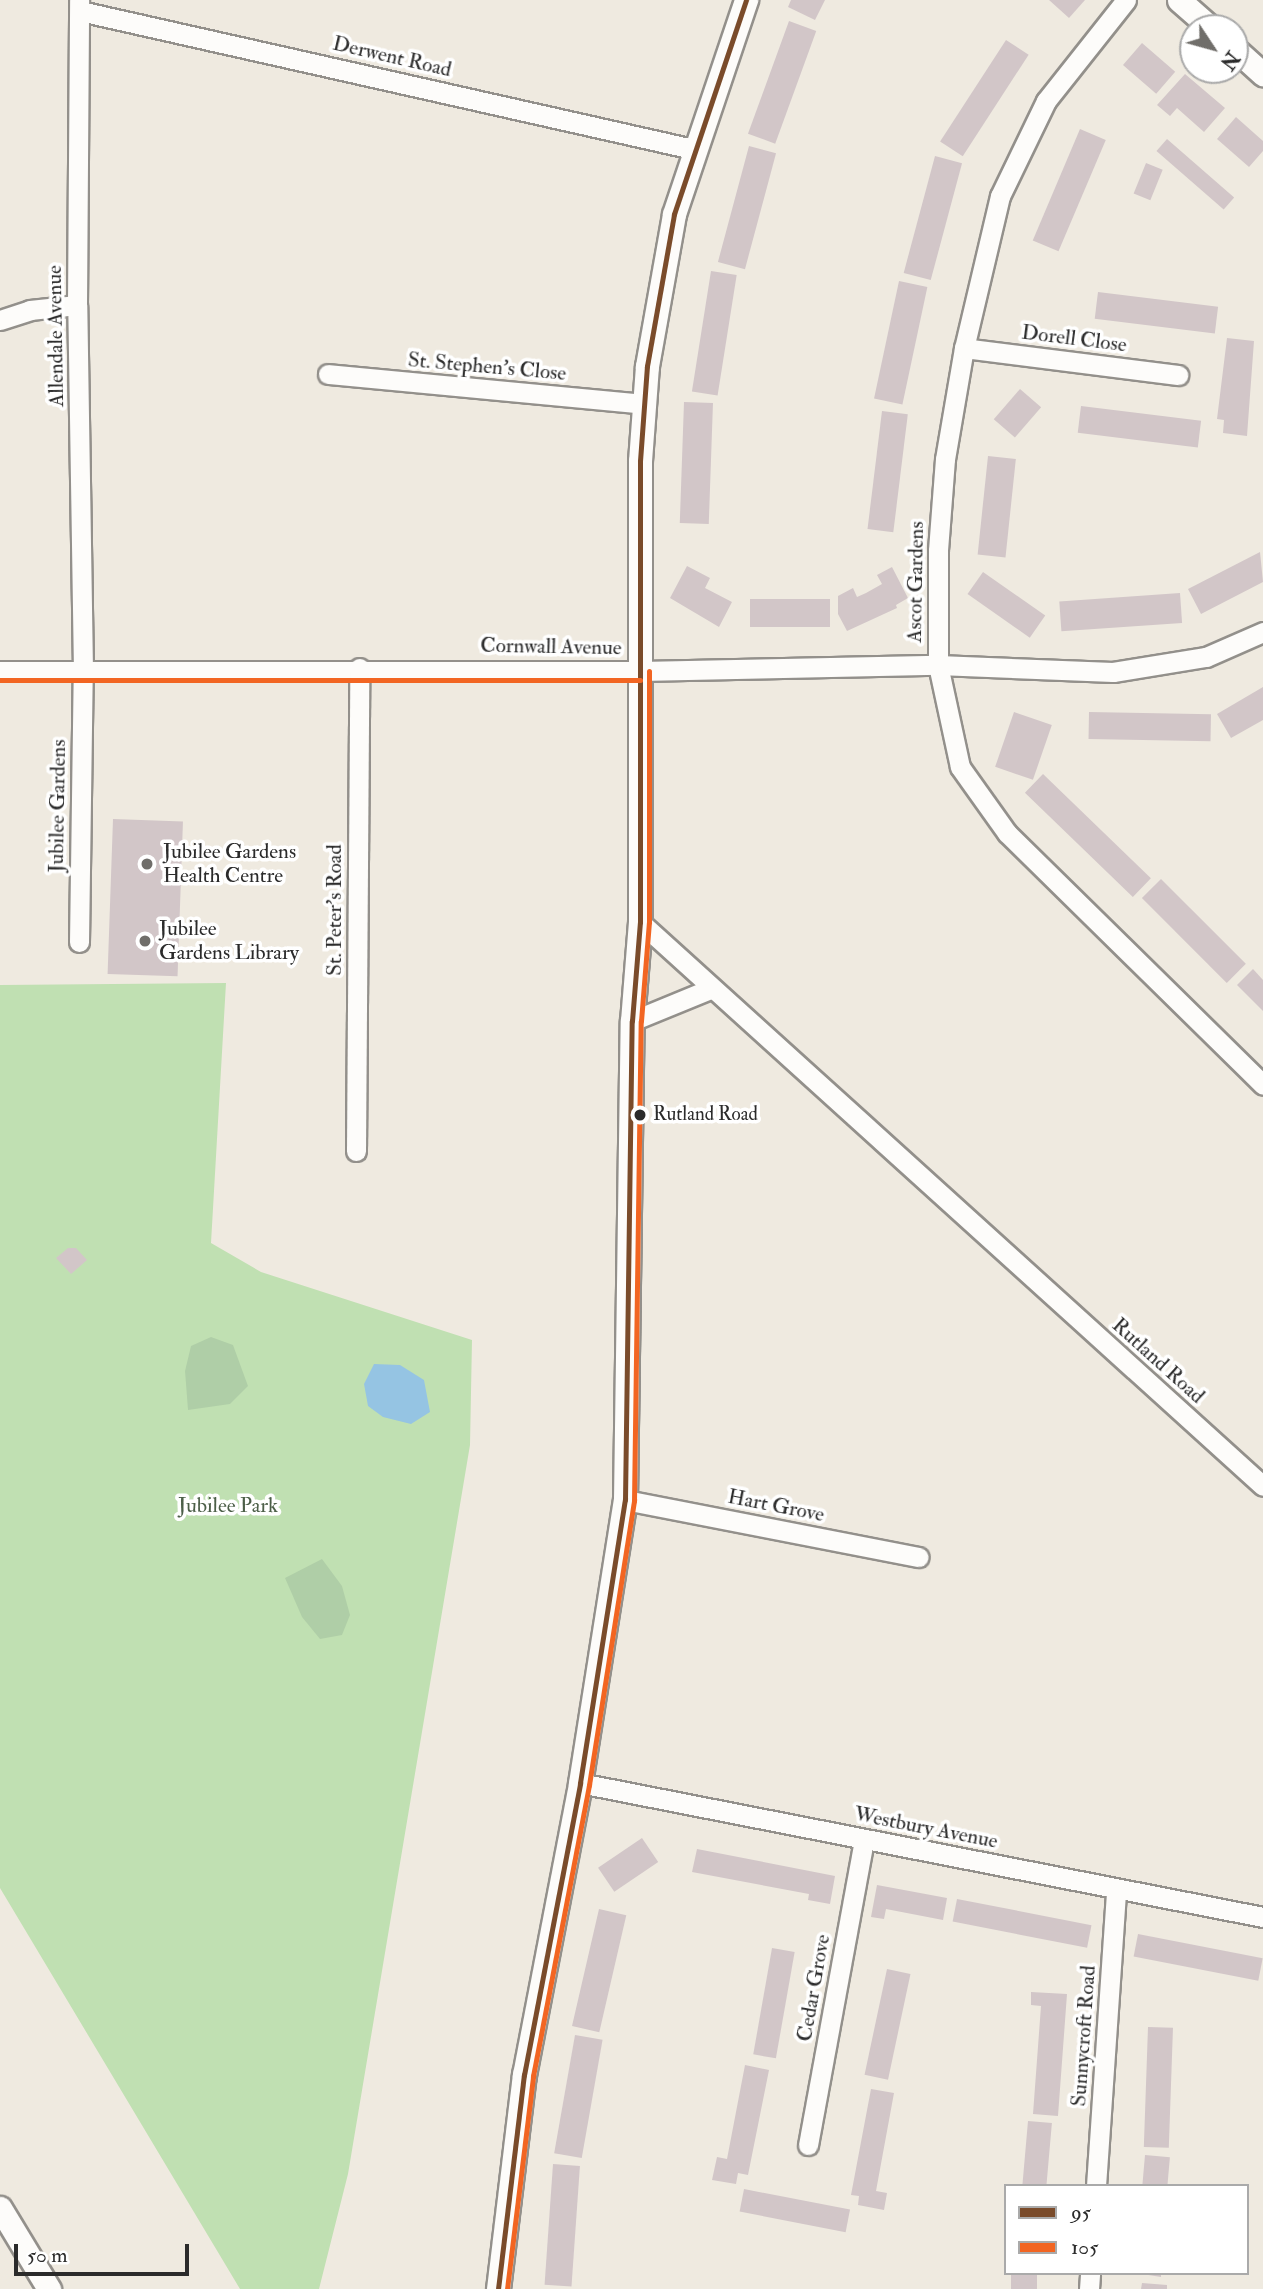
<!DOCTYPE html>
<html>
<head>
<meta charset="utf-8">
<style>
	body { margin:0 }
	#map { position:relative; width:1263px; height:2289px; overflow:hidden; background:#efeae0; font-family:"IM FELL Double Pica",serif }
	div>[style] { position:absolute }
	.green>* { inset:0; background:#c0e0b2 }
	.forest>* { inset:0; background:#afcea7 }
	.water>* { inset:0; background:#95c4e3 }
	.building>* { inset:0; background:#d2c6c8; transform-origin:0 0 }
	.roads { filter:drop-shadow(2px 0 #93908b) drop-shadow(-2px 0 #93908b) drop-shadow(0 2px #93908b) drop-shadow(0 -2px #93908b) }
	.minor>* { height:19px; margin:-9.5px; padding:0 9.5px; transform-origin:9.5px; border-radius:9.5px; background:#fdfcfa }
	.tertiary>* { height:23px; margin:-11.5px; padding:0 11.5px; transform-origin:11.5px; border-radius:11.5px; background:#fdfcfa }
	.bus-1>* { height:5px; margin:-2.5px; padding:0 2.5px; transform-origin:2.5px; border-radius:2.5px; background:#7a4b2a }
	.bus-2>* { height:5px; margin:-2.5px; padding:0 2.5px; transform-origin:2.5px; border-radius:2.5px; background:#f26522 }
	.dots>* { width:19px; height:19px; translate:-50% -50%; box-sizing:border-box; border:4px solid #fff; border-radius:50% }
	span { translate:-50% -50%; white-space:nowrap; text-align:center; line-height:1.15; -webkit-text-stroke:7px #fff; paint-order:stroke }
	.bus-label { font-size:19px; color:#2b2b2b }
	.left { translate:0 -50%; text-align:left }
	.street-label { font-size:21px; color:#2b2b2b }
	.poi-label { font-size:21px; color:#2b2b2b }
	.park-label { font-size:21px; color:#4c5f48 }
	.legend { position:absolute; left:1004px; top:2184px; width:245px; height:91px; box-sizing:border-box; background:#fff; border:2px solid #aaa; margin:0; padding:9px 12px; list-style:none; font-size:21px; color:#2b2b2b }
	.legend li { display:flex; align-items:center; gap:14px; height:35px }
	.legend b { width:35px; border:2px solid #aaa }
	.north { position:absolute; left:1179px; top:14px; width:70px; height:70px; box-sizing:border-box; background:#fff; border:2px solid #aaa; border-radius:50%; rotate:126deg; font-size:19px; font-weight:700; line-height:28px; text-align:center; color:#2b2b2b }
	.north::after { content:''; display:block; margin:auto; width:24px; height:32px; background:#706e6a; clip-path:polygon(50% 0,100% 100%,50% 72%,0 100%) }
	.scale { position:absolute; left:14px; top:2244px; width:175px; height:32px; box-sizing:border-box; border:4px solid #2b2b2b; border-top:0; padding-left:9px; font-size:21px; line-height:24px; white-space:nowrap; color:#2b2b2b; -webkit-text-stroke:5px #fff; paint-order:stroke }
</style>
</head>
<body>
<div id="map">
	<div class="green">
		<div style="clip-path:polygon(226px 983px,211px 1243px,261px 1272px,472px 1340px,470px 1445px,348px 2174px,319px 2289px,240px 2289px,0 1888px,0 985px)"></div>
	</div>
	<div class="forest">
		<div style="clip-path:polygon(211px 1337px,233px 1345px,248px 1386px,230px 1404px,188px 1410px,185px 1371px,191px 1346px)"></div>
		<div style="clip-path:polygon(322px 1559px,342px 1586px,350px 1615px,342px 1635px,320px 1639px,302px 1617px,285px 1578px)"></div>
	</div>
	<div class="water">
		<div style="clip-path:polygon(374px 1364px,400px 1365px,424px 1380px,430px 1412px,411px 1424px,383px 1417px,368px 1406px,364px 1384px)"></div>
	</div>
	<div class="building">
		<div style="clip-path:polygon(791px 0,825px 0,815px 20px,788px 7px)"></div>
		<div style="clip-path:polygon(1049px 0,1085px 0,1069px 18px)"></div>
		<div style="left:789px;top:21px;width:29px;height:120px;rotate:20deg"></div>
		<div style="left:1006px;top:40px;width:27px;height:121px;rotate:33deg"></div>
		<div style="left:1142px;top:43px;width:44px;height:29px;rotate:41deg"></div>
		<div style="clip-path:polygon(1185px 74px,1225px 108px,1204px 132px,1177px 108px,1170px 116px,1157px 105px)"></div>
		<div style="clip-path:polygon(1236px 117px,1263px 141px,1263px 151px,1249px 167px,1217px 139px)"></div>
		<div style="left:1080px;top:129px;width:28px;height:121px;rotate:23deg"></div>
		<div style="left:1167px;top:139px;width:89px;height:16px;rotate:41deg"></div>
		<div style="left:749px;top:146px;width:28px;height:120px;rotate:15deg"></div>
		<div style="left:935px;top:156px;width:28px;height:121px;rotate:15deg"></div>
		<div style="left:1146px;top:163px;width:18px;height:33px;rotate:22deg"></div>
		<div style="left:711px;top:271px;width:26px;height:122px;rotate:9deg"></div>
		<div style="left:899px;top:281px;width:29px;height:120px;rotate:12deg"></div>
		<div style="left:1098px;top:292px;width:121px;height:27px;rotate:7deg"></div>
		<div style="clip-path:polygon(1227px 338px,1254px 341px,1247px 436px,1223px 433px,1224px 420px,1217px 419px)"></div>
		<div style="left:1020px;top:389px;width:28px;height:40px;rotate:41deg"></div>
		<div style="left:684px;top:402px;width:29px;height:121px;rotate:2deg"></div>
		<div style="left:1081px;top:406px;width:121px;height:27px;rotate:7deg"></div>
		<div style="left:882px;top:411px;width:26px;height:119px;rotate:7deg"></div>
		<div style="left:988px;top:456px;width:28px;height:99px;rotate:6deg"></div>
		<div style="clip-path:polygon(1260px 552px,1263px 582px,1201px 614px,1188px 589px)"></div>
		<div style="clip-path:polygon(687px 566px,710px 578px,705px 588px,732px 602px,719px 627px,670px 598px)"></div>
		<div style="clip-path:polygon(892px 567px,908px 598px,896px 605px,897px 608px,847px 631px,838px 614px,838px 596px,853px 588px,857px 597px,866px 593px,882px 584px,877px 575px)"></div>
		<div style="left:983px;top:572px;width:76px;height:27px;rotate:35deg"></div>
		<div style="left:1180px;top:593px;width:30px;height:121px;rotate:86deg"></div>
		<div style="left:750px;top:599px;width:80px;height:28px"></div>
		<div style="clip-path:polygon(1263px 687px,1263px 720px,1231px 738px,1217px 714px)"></div>
		<div style="left:1014px;top:712px;width:40px;height:58px;rotate:19deg"></div>
		<div style="left:1089px;top:712px;width:122px;height:27px;rotate:1deg"></div>
		<div style="left:1043px;top:774px;width:150px;height:26px;rotate:44deg"></div>
		<div style="left:113px;top:819px;width:70px;height:155px;rotate:2deg"></div>
		<div style="left:1161px;top:879px;width:120px;height:27px;rotate:45deg"></div>
		<div style="clip-path:polygon(1253px 969px,1263px 980px,1263px 1011px,1237px 985px)"></div>
		<div style="clip-path:polygon(68px 1248px,76px 1248px,87px 1260px,71px 1274px,56px 1258px)"></div>
		<div style="left:642px;top:1838px;width:29px;height:53px;rotate:56deg"></div>
		<div style="clip-path:polygon(697px 1849px,835px 1876px,830px 1904px,808px 1900px,809px 1894px,692px 1872px)"></div>
		<div style="clip-path:polygon(877px 1885px,947px 1898px,943px 1920px,886px 1909px,884px 1919px,871px 1917px)"></div>
		<div style="left:957px;top:1899px;width:137px;height:23px;rotate:11deg"></div>
		<div style="left:599px;top:1909px;width:28px;height:120px;rotate:13deg"></div>
		<div style="left:1138px;top:1934px;width:127px;height:23px;rotate:11deg"></div>
		<div style="left:772px;top:1948px;width:23px;height:108px;rotate:10deg"></div>
		<div style="left:887px;top:1969px;width:24px;height:108px;rotate:12deg"></div>
		<div style="clip-path:polygon(1031px 1992px,1067px 1994px,1058px 2116px,1033px 2114px,1041px 2006px,1031px 2005px)"></div>
		<div style="left:1148px;top:2027px;width:25px;height:120px;rotate:2deg"></div>
		<div style="left:575px;top:2035px;width:28px;height:120px;rotate:10deg"></div>
		<div style="clip-path:polygon(745px 2065px,769px 2070px,748px 2175px,738px 2173px,736px 2184px,712px 2180px,717px 2157px,727px 2159px)"></div>
		<div style="clip-path:polygon(871px 2089px,894px 2093px,876px 2191px,887px 2193px,884px 2210px,858px 2205px,859px 2196px,851px 2195px)"></div>
		<div style="left:1028px;top:2121px;width:24px;height:65px;rotate:5deg"></div>
		<div style="left:1145px;top:2155px;width:25px;height:31px;rotate:5deg"></div>
		<div style="left:553px;top:2164px;width:27px;height:121px;rotate:4deg"></div>
		<div style="left:744px;top:2189px;width:108px;height:23px;rotate:11deg"></div>
		<div style="left:1011px;top:2273px;width:26px;height:16px"></div>
		<div style="clip-path:polygon(1136px 2273px,1161px 2273px,1161px 2277px)"></div>
		<div style="clip-path:polygon(1142px 2283px,1167px 2285px,1167px 2289px,1141px 2289px)"></div>
	</div>
	<div class="roads">
		<div class="minor">
			<div style="left:1126px;top:0;width:129px;rotate:128.4deg"></div>
			<div style="left:1046px;top:101px;width:106px;rotate:115.8deg"></div>
			<div style="left:1000px;top:196px;width:156px;rotate:103.3deg"></div>
			<div style="left:964px;top:348px;width:113px;rotate:99.7deg"></div>
			<div style="left:945px;top:459px;width:92px;rotate:94.4deg"></div>
			<div style="left:938px;top:551px;width:114px;rotate:90deg"></div>
			<div style="left:938px;top:665px;width:104px;rotate:77.8deg"></div>
			<div style="left:960px;top:767px;width:81px;rotate:54.5deg"></div>
			<div style="left:1007px;top:833px;width:359px;rotate:44.5deg"></div>
			<div style="left:80px;top:11px;width:628px;rotate:12.69deg"></div>
			<div style="left:0;top:320px;width:32px;rotate:-18deg"></div>
			<div style="left:30px;top:310px;width:47px;rotate:-6.1deg"></div>
			<div style="left:964px;top:348px;width:216px;rotate:7.2deg"></div>
			<div style="left:328px;top:374px;width:316px;rotate:5.4deg"></div>
			<div style="left:0;top:671px;width:640px"></div>
			<div style="left:640px;top:671px;width:298px;rotate:-1.2deg"></div>
			<div style="left:938px;top:665px;width:175px;rotate:2.3deg"></div>
			<div style="left:1113px;top:672px;width:94px;rotate:-9.2deg"></div>
			<div style="left:1206px;top:657px;width:62px;rotate:-23.7deg"></div>
			<div style="left:640px;top:922px;width:840px;rotate:42.15deg"></div>
			<div style="left:79px;top:942px;width:271px;rotate:-89.2deg"></div>
			<div style="left:83px;top:671px;width:366px;rotate:-90.9deg"></div>
			<div style="left:77px;top:305px;width:305px;rotate:-89.6deg"></div>
			<div style="left:632px;top:1021px;width:84px;rotate:-22.3deg"></div>
			<div style="left:356px;top:1151px;width:483px;rotate:-89.6deg"></div>
			<div style="left:625px;top:1500px;width:299px;rotate:11deg"></div>
			<div style="left:580px;top:1783px;width:696px;rotate:11.1deg"></div>
			<div style="left:808px;top:2145px;width:311px;rotate:-79.6deg"></div>
			<div style="left:1096px;top:2186px;width:298px;rotate:-86.1deg"></div>
			<div style="left:1089px;top:2289px;width:16px;rotate:-86deg"></div>
		</div>
		<div class="tertiary">
			<div style="left:1179px;top:0;width:43px;rotate:41.2deg"></div>
			<div style="left:1235px;top:49px;width:38px;rotate:42deg"></div>
			<div style="left:0;top:2208px;width:95px;rotate:58.8deg"></div>
			<div style="left:498px;top:2289px;width:216px;rotate:-83.1deg"></div>
			<div style="left:524px;top:2075px;width:297px;rotate:-79.1deg"></div>
			<div style="left:580px;top:1783px;width:287px;rotate:-81deg"></div>
			<div style="left:625px;top:1500px;width:479px;rotate:-89.2deg"></div>
			<div style="left:632px;top:1021px;width:99px;rotate:-85.4deg"></div>
			<div style="left:640px;top:922px;width:461px;rotate:-90deg"></div>
			<div style="left:640px;top:461px;width:95px;rotate:-85.8deg"></div>
			<div style="left:647px;top:366px;width:154px;rotate:-79.9deg"></div>
			<div style="left:674px;top:214px;width:226px;rotate:-71.4deg"></div>
		</div>
	</div>
	<div class="bus-1">
		<div style="left:498px;top:2289px;width:216px;rotate:-83.1deg"></div>
		<div style="left:524px;top:2075px;width:297px;rotate:-79.1deg"></div>
		<div style="left:580px;top:1783px;width:287px;rotate:-81deg"></div>
		<div style="left:625px;top:1500px;width:479px;rotate:-89.2deg"></div>
		<div style="left:632px;top:1021px;width:99px;rotate:-85.4deg"></div>
		<div style="left:640px;top:922px;width:461px;rotate:-90deg"></div>
		<div style="left:640px;top:461px;width:95px;rotate:-85.8deg"></div>
		<div style="left:647px;top:366px;width:154px;rotate:-79.9deg"></div>
		<div style="left:674px;top:214px;width:226px;rotate:-71.4deg"></div>
	</div>
	<div class="bus-2">
		<div style="left:0;top:680px;width:640px"></div>
		<div style="left:507px;top:2289px;width:215px;rotate:-83deg"></div>
		<div style="left:533px;top:2076px;width:296px;rotate:-79.1deg"></div>
		<div style="left:589px;top:1785px;width:288px;rotate:-81deg"></div>
		<div style="left:634px;top:1501px;width:480px;rotate:-89.2deg"></div>
		<div style="left:641px;top:1021px;width:99px;rotate:-85.4deg"></div>
		<div style="left:649px;top:922px;width:251px;rotate:-90deg"></div>
	</div>
	<div class="dots">
		<div style="left:147px;top:864px;background:#706e6a"></div>
		<div style="left:145px;top:941px;background:#706e6a"></div>
		<div style="left:640px;top:1115px;background:#2b2b2b"></div>
	</div>
	<div class="bus-label">
		<span class="left" style="left:653px;top:1115px">Rutland Road</span>
	</div>
	<div class="street-label">
		<span style="left:392px;top:57px;rotate:13deg">Derwent Road</span>
		<span style="left:56px;top:336px;rotate:-91deg">Allendale Avenue</span>
		<span style="left:1074px;top:339px;rotate:7deg">Dorell Close</span>
		<span style="left:487px;top:367px;rotate:5deg">St. Stephen's Close</span>
		<span style="left:916px;top:582px;rotate:-89deg">Ascot Gardens</span>
		<span style="left:551px;top:647px;rotate:1deg">Cornwall Avenue</span>
		<span style="left:58px;top:806px;rotate:-89deg">Jubilee Gardens</span>
		<span style="left:335px;top:910px;rotate:-90deg">St. Peter's Road</span>
		<span style="left:1158px;top:1361px;rotate:42deg">Rutland Road</span>
		<span style="left:776px;top:1506px;rotate:11deg">Hart Grove</span>
		<span style="left:926px;top:1828px;rotate:11deg">Westbury Avenue</span>
		<span style="left:814px;top:1988px;rotate:-80deg">Cedar Grove</span>
		<span style="left:1084px;top:2036px;rotate:-86deg">Sunnycroft Road</span>
	</div>
	<div class="poi-label">
		<span class="left" style="left:163px;top:864px">Jubilee Gardens<br>Health Centre</span>
		<span class="left" style="left:159px;top:941px">Jubilee<br>Gardens Library</span>
	</div>
	<div class="park-label">
		<span style="left:228px;top:1506px">Jubilee Park</span>
	</div>
	<ul class="legend">
	<li><b style="height:9px;background:#7a4b2a"></b>95</li>
	<li><b style="height:9px;background:#f26522"></b>105</li>
	</ul>
	<div class="north">N</div>
	<div class="scale">50 m</div>
</div>
</body>
</html>
